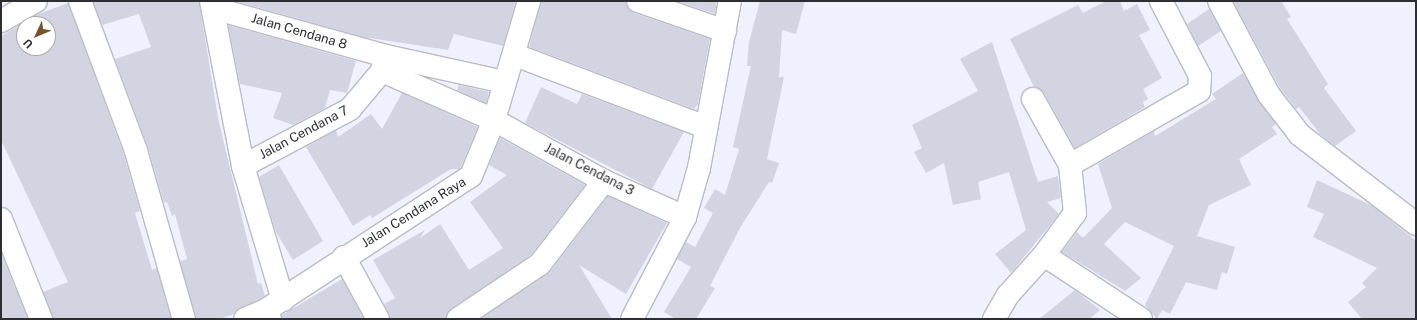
<!DOCTYPE html>
<html>
<head>
<meta charset="utf-8">
<style>
	body { margin:0 }
	#map { position:relative; width:1417px; height:320px; overflow:hidden; background:#f0f0fe; font-family:"Public Sans",sans-serif }
	div>[style] { position:absolute }
	.building>* { inset:0; background:#d3d3e1 }
	.roads { filter:drop-shadow(1px 0 #bbbbc8) drop-shadow(-1px 0 #bbbbc8) drop-shadow(0 1px #bbbbc8) drop-shadow(0 -1px #bbbbc8) }
	.minor>* { height:22px; margin:-11px; padding:0 11px; transform-origin:11px; border-radius:11px; background:#fff }
	span { translate:-50% -50%; white-space:nowrap; text-align:center; line-height:1.15; -webkit-text-stroke:4px #fff; paint-order:stroke }
	.street-label { font-size:13px; color:#2d2d32 }
	.frame { position:absolute; inset:0; border:2px solid #2d2d32; pointer-events:none }
	.north { position:absolute; left:16px; top:16px; width:40px; height:40px; box-sizing:border-box; background:#fff; border:1px solid #ababad; border-radius:50%; rotate:226deg; font-size:11px; font-weight:700; line-height:16px; text-align:center; color:#2d2d32 }
	.north::after { content:''; display:block; margin:auto; width:14px; height:18px; background:#77532d; clip-path:polygon(50% 0,100% 100%,50% 72%,0 100%) }
</style>
</head>
<body>
<div id="map">
	<div class="building">
		<div style="clip-path:polygon(93px 1px,199px 1px,218px 118px,258px 284px,261px 283px,265px 296px,234px 314px,220px 319px,196px 319px,180px 261px,187px 259px,175px 214px,172px 216px,167px 202px,164px 203px,148px 147px,115px 59px,151px 47px,139px 14px,102px 25px)"></div>
		<div style="clip-path:polygon(235px 1px,516px 1px,503px 46px,454px 34px,448px 50px,363px 37px)"></div>
		<div style="clip-path:polygon(541px 1px,626px 1px,634px 13px,710px 39px,698px 104px,694px 109px,529px 47px)"></div>
		<div style="clip-path:polygon(676px 1px,717px 1px,715px 14px)"></div>
		<div style="clip-path:polygon(760px 1px,805px 1px,796px 34px,782px 30px,779px 77px,784px 77px,767px 159px,779px 163px,772px 183px,769px 182px,740px 228px,710px 286px,715px 288px,696px 319px,676px 319px,664px 312px,691px 267px,677px 259px,686px 242px,695px 247px,713px 213px,704px 208px,715px 189px,725px 195px,739px 149px,733px 147px,751px 66px,747px 66px,749px 42px)"></div>
		<div style="clip-path:polygon(1106px 1px,1120px 1px,1124px 11px,1137px 4px,1150px 30px,1139px 35px,1162px 78px,1143px 89px,1148px 99px,1143px 102px,1145px 107px,1075px 148px,1044px 93px,1034px 87px,1010px 39px,1078px 5px,1083px 13px)"></div>
		<div style="clip-path:polygon(1233px 1px,1281px 1px,1291px 17px,1287px 19px,1328px 84px,1324px 88px,1356px 131px,1335px 146px,1320px 134px,1299px 107px,1296px 109px,1280px 88px)"></div>
		<div style="clip-path:polygon(evenodd,68px 3px,124px 155px,140px 211px,135px 213px,152px 270px,157px 268px,171px 319px,53px 319px,43px 292px,68px 282px,1px 140px,1px 36px,36px 15px,68px 3px,24px 24px,48px 24px,48px 48px,24px 48px,24px 24px)"></div>
		<div style="clip-path:polygon(1209px 9px,1221px 31px,1198px 46px,1187px 24px)"></div>
		<div style="clip-path:polygon(228px 25px,356px 61px,347px 93px,330px 90px,325px 108px,293px 125px,273px 118px,282px 93px,240px 84px)"></div>
		<div style="clip-path:polygon(992px 42px,1038px 182px,1058px 176px,1061px 198px,1047px 202px,1059px 214px,1011px 273px,995px 254px,1026px 230px,1009px 172px,978px 182px,981px 199px,953px 205px,944px 163px,926px 173px,914px 152px,922px 148px,912px 125px,978px 91px,960px 59px)"></div>
		<div style="clip-path:polygon(1243px 73px,1276px 124px,1272px 127px,1277px 134px,1239px 159px,1251px 185px,1209px 205px,1197px 236px,1235px 247px,1227px 274px,1222px 272px,1217px 290px,1186px 282px,1170px 314px,1162px 310px,1157px 319px,1145px 305px,1174px 246px,1125px 222px,1104px 244px,1141px 278px,1125px 291px,1062px 252px,1077px 232px,1083px 238px,1112px 208px,1098px 164px,1154px 131px,1155px 136px,1216px 99px,1212px 94px)"></div>
		<div style="clip-path:polygon(459px 85px,489px 92px,486px 103px,457px 90px)"></div>
		<div style="clip-path:polygon(541px 87px,577px 104px,582px 94px,684px 132px,652px 189px,525px 123px)"></div>
		<div style="clip-path:polygon(402px 93px,478px 127px,460px 169px,451px 169px,372px 218px,370px 215px,353px 226px,306px 147px,336px 130px,338px 137px,371px 114px,382px 129px)"></div>
		<div style="clip-path:polygon(500px 138px,585px 185px,531px 255px,451px 309px,446px 319px,390px 319px,384px 304px,395px 298px,373px 260px,425px 230px,420px 238px,440px 224px,469px 270px,503px 248px,470px 202px,507px 175px,489px 165px)"></div>
		<div style="clip-path:polygon(279px 165px,323px 241px,293px 260px,276px 232px,259px 177px)"></div>
		<div style="clip-path:polygon(1317px 180px,1373px 206px,1416px 241px,1416px 319px,1362px 319px,1348px 302px,1366px 287px,1362px 283px,1377px 268px,1313px 237px,1324px 214px,1307px 207px)"></div>
		<div style="clip-path:polygon(608px 196px,667px 223px,626px 294px,579px 265px,612px 319px,480px 319px,550px 272px)"></div>
		<div style="clip-path:polygon(1px 253px,28px 319px,1px 319px)"></div>
		<div style="clip-path:polygon(342px 279px,364px 319px,282px 319px,282px 315px)"></div>
		<div style="clip-path:polygon(1075px 290px,1100px 310px,1089px 319px,1039px 319px)"></div>
	</div>
	<div class="roads">
		<div class="minor">
			<div style="left:80px;top:1px;width:160px;rotate:69.5deg"></div>
			<div style="left:136px;top:151px;width:175px;rotate:74.1deg"></div>
			<div style="left:211px;top:1px;width:168px;rotate:79deg"></div>
			<div style="left:243px;top:166px;width:140px;rotate:73.4deg"></div>
			<div style="left:638px;top:1px;width:92px;rotate:19deg"></div>
			<div style="left:1219px;top:1px;width:106px;rotate:62deg"></div>
			<div style="left:1269px;top:95px;width:51px;rotate:52.2deg"></div>
			<div style="left:1300px;top:135px;width:146px;rotate:37.5deg"></div>
			<div style="left:213px;top:8px;width:180px;rotate:15.5deg"></div>
			<div style="left:386px;top:56px;width:121px;rotate:12.4deg"></div>
			<div style="left:1px;top:21px;width:40px;rotate:-29.7deg"></div>
			<div style="left:515px;top:55px;width:204px;rotate:20.7deg"></div>
			<div style="left:382px;top:71px;width:122px;rotate:23.6deg"></div>
			<div style="left:494px;top:120px;width:126px;rotate:29deg"></div>
			<div style="left:604px;top:181px;width:89px;rotate:24deg"></div>
			<div style="left:1033px;top:99px;width:76px;rotate:60.7deg"></div>
			<div style="left:243px;top:166px;width:121px;rotate:-28deg"></div>
			<div style="left:350px;top:109px;width:50px;rotate:-49.9deg"></div>
			<div style="left:382px;top:71px;width:14px;rotate:-78deg"></div>
			<div style="left:1px;top:219px;width:108px;rotate:68.2deg"></div>
			<div style="left:344px;top:257px;width:71px;rotate:61.3deg"></div>
			<div style="left:245px;top:319px;width:23px;rotate:-23deg"></div>
			<div style="left:270px;top:319px;width:10px;rotate:-114deg"></div>
			<div style="left:266px;top:310px;width:245px;rotate:-33.2deg"></div>
			<div style="left:471px;top:176px;width:61px;rotate:-67.7deg"></div>
			<div style="left:494px;top:120px;width:124px;rotate:-73.6deg"></div>
			<div style="left:458px;top:319px;width:99px;rotate:-33.9deg"></div>
			<div style="left:540px;top:264px;width:105px;rotate:-52.4deg"></div>
			<div style="left:632px;top:319px;width:115px;rotate:-62.5deg"></div>
			<div style="left:685px;top:217px;width:51px;rotate:-74.1deg"></div>
			<div style="left:699px;top:168px;width:170px;rotate:-79.5deg"></div>
			<div style="left:994px;top:319px;width:28px;rotate:-60deg"></div>
			<div style="left:1008px;top:295px;width:54px;rotate:-48deg"></div>
			<div style="left:1141px;top:319px;width:116px;rotate:-146.6deg"></div>
			<div style="left:1044px;top:255px;width:52px;rotate:-53.6deg"></div>
			<div style="left:1075px;top:213px;width:48px;rotate:-95.9deg"></div>
			<div style="left:1070px;top:165px;width:149px;rotate:-29.8deg"></div>
			<div style="left:1199px;top:91px;width:15px;rotate:-86deg"></div>
			<div style="left:1200px;top:76px;width:85px;rotate:-117.5deg"></div>
		</div>
	</div>
	<div class="street-label">
		<span style="left:299px;top:32px;rotate:16deg">Jalan Cendana 8</span>
		<span style="left:304px;top:133px;rotate:-28deg">Jalan Cendana 7</span>
		<span style="left:589px;top:170px;rotate:27deg">Jalan Cendana 3</span>
		<span style="left:414px;top:213px;rotate:-32deg">Jalan Cendana Raya</span>
	</div>
	<div class="frame"></div>
	<div class="north">U</div>
</div>
</body>
</html>
